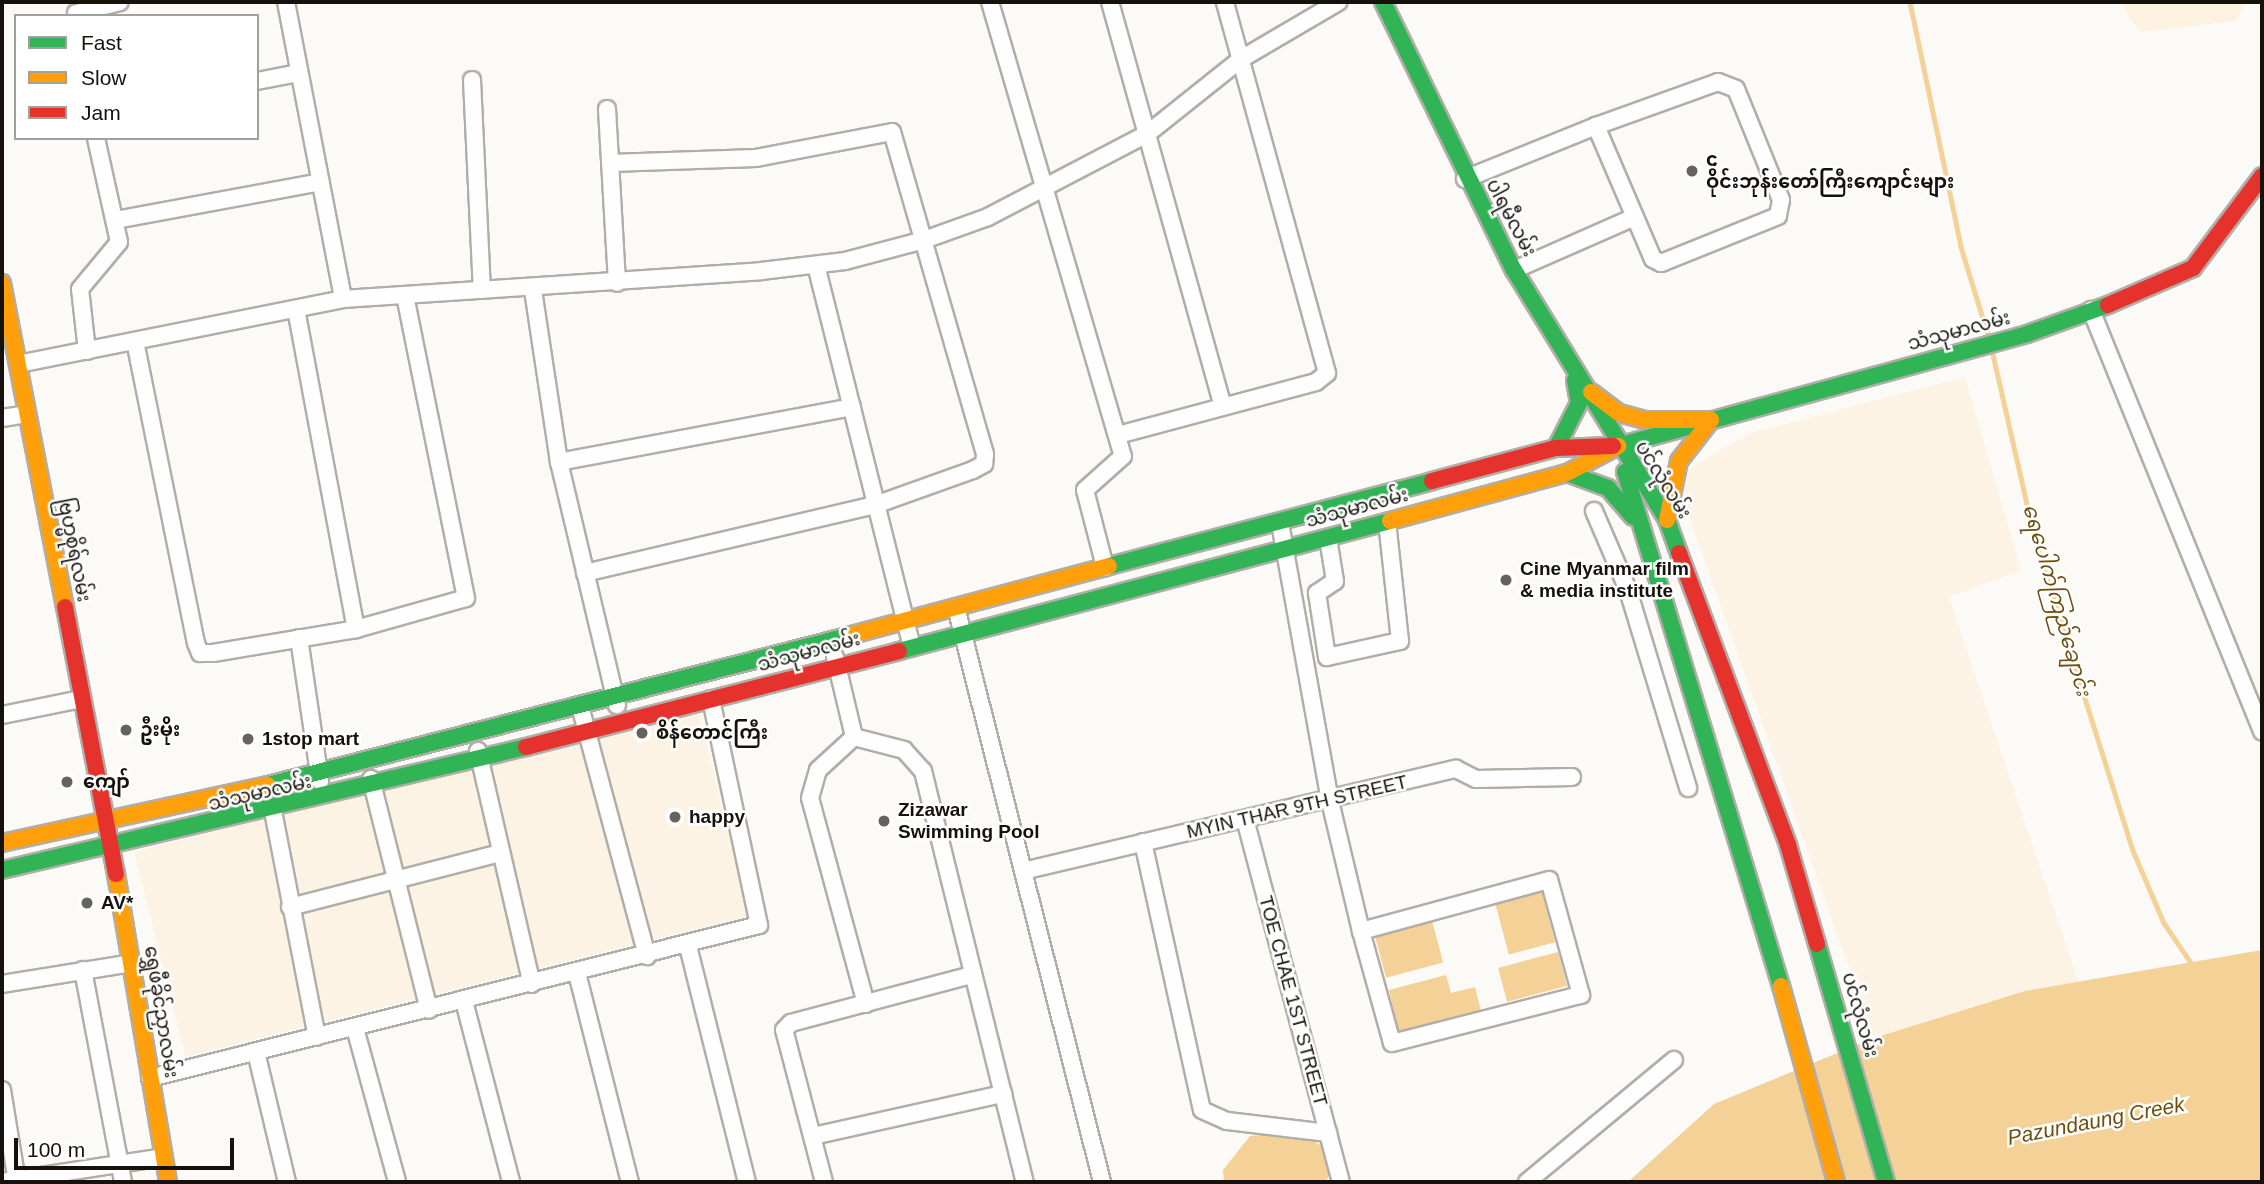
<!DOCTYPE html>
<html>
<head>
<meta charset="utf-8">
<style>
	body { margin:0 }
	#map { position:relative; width:2264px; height:1184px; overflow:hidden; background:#fcfaf7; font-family:Helvetica,"Noto Sans Myanmar",sans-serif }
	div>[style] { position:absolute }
	.built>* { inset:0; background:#fcf3e5; transform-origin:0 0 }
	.green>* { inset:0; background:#fdf1e0 }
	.water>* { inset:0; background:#f4d196; transform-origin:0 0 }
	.stream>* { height:4.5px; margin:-2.25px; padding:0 2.25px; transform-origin:2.25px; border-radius:2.25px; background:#f4d196 }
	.roads { filter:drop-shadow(2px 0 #b1aea8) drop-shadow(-2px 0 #b1aea8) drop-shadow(0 2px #b1aea8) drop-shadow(0 -2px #b1aea8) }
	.street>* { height:16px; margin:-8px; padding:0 8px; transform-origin:8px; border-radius:8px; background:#fffefe }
	.fast>* { height:16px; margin:-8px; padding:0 8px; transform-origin:8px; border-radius:8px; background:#30b455 }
	.slow>* { height:16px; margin:-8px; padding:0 8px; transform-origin:8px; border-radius:8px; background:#ff9f0a }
	.jam>* { height:16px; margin:-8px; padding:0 8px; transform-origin:8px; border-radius:8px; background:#e5322d }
	.dots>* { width:19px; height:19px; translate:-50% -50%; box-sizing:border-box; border:4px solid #fff; border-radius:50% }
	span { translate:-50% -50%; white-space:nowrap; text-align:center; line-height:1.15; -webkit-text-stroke:5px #fff; paint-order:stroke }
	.poi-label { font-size:19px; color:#16110a; font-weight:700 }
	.left { translate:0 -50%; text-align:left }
	.street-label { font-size:19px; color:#16110a }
	.water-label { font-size:21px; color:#6f4f0f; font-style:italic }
	.frame { position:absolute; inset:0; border:4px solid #16110a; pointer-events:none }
	.legend { position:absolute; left:14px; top:14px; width:245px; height:126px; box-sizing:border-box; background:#fff; border:2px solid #a2a09d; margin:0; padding:9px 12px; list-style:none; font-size:21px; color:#16110a }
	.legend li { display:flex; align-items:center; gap:14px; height:35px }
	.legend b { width:35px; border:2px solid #a2a09d }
	.scale { position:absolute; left:14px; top:1138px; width:220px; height:32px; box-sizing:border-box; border:4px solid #16110a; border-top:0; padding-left:9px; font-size:21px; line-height:24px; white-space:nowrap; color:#16110a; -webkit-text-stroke:5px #fff; paint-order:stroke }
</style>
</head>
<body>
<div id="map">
	<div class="built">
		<div style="clip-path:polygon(1965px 377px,2021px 570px,1949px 597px,2079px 983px,2025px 991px,1874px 1038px,1681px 494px,1684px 471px,1751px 433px)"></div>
		<div style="left:698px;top:711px;width:211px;height:581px;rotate:76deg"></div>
	</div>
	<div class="green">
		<div style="clip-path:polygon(2120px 2px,2246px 2px,2235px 21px,2139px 32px)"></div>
	</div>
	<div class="water">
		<div style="left:1541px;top:889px;width:55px;height:48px;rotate:75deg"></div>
		<div style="left:1432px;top:921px;width:43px;height:59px;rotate:75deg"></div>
		<div style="clip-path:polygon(2262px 950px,2262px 1182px,1628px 1182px,1714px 1104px,1874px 1038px,2025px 991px)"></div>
		<div style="left:1558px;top:952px;width:35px;height:62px;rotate:75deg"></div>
		<div style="clip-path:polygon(1446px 975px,1451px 993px,1475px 987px,1481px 1011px,1398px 1031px,1389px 990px)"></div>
		<div style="clip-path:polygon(1296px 1132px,1328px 1149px,1333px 1170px,1325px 1182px,1224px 1182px,1223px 1170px,1250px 1136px)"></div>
	</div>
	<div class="stream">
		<div style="left:1910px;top:2px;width:250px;rotate:78.2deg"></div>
		<div style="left:1961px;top:247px;width:95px;rotate:72.9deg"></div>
		<div style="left:1992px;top:350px;width:198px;rotate:77.2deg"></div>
		<div style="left:2036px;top:543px;width:325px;rotate:72.5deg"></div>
		<div style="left:2134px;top:853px;width:76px;rotate:66.8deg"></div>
		<div style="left:2164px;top:923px;width:57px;rotate:55.8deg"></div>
	</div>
	<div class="roads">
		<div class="street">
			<div style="left:286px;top:2px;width:302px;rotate:79.1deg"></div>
			<div style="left:990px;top:2px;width:473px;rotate:73.7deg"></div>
			<div style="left:1123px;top:456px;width:51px;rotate:138.2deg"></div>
			<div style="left:1085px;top:490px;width:80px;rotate:75.4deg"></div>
			<div style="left:1110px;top:2px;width:420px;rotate:74.4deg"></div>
			<div style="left:76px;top:13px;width:45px;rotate:-14deg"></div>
			<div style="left:472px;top:80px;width:210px;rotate:87.3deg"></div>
			<div style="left:257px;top:81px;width:43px;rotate:-10.8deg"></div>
			<div style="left:607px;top:109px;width:174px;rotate:86.7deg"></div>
			<div style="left:1465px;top:179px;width:141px;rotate:-22deg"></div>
			<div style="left:1596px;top:126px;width:130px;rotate:-19.8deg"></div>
			<div style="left:1718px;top:82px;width:19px;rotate:21deg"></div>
			<div style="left:1736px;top:89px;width:120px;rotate:67.9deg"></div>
			<div style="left:1781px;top:200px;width:16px;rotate:101deg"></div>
			<div style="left:1778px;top:216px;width:126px;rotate:158.1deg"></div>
			<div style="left:1661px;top:263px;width:9px;rotate:-153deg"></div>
			<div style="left:1653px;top:259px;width:145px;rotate:-113.2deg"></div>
			<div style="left:116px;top:220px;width:208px;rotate:-10.5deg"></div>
			<div style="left:816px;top:265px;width:394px;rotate:75.9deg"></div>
			<div style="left:1514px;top:270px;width:132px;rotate:-23.7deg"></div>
			<div style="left:533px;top:290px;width:174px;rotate:81.4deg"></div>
			<div style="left:559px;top:462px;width:250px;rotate:76.6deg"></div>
			<div style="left:296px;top:309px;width:326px;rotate:79.4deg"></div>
			<div style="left:2091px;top:310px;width:455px;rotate:67.9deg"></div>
			<div style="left:135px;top:341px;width:308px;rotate:78.6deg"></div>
			<div style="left:196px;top:643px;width:11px;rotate:68deg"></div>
			<div style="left:200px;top:653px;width:13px"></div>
			<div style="left:213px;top:653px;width:145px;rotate:-9.5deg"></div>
			<div style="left:356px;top:629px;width:114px;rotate:-15.7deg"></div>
			<div style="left:466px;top:598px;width:308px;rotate:-101.4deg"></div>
			<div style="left:87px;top:351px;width:62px;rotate:-96.4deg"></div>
			<div style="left:80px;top:289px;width:61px;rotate:-50.3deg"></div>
			<div style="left:119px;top:242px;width:107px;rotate:-102.5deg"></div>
			<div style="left:18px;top:364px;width:331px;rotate:-11.3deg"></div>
			<div style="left:343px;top:299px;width:419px;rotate:-3.8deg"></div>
			<div style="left:761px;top:271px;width:85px;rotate:-6.8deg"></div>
			<div style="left:845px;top:261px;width:82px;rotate:-14.9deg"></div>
			<div style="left:924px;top:240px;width:68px;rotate:-19.8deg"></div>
			<div style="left:988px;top:217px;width:179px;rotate:-27.6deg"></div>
			<div style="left:1147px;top:134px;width:120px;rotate:-38.6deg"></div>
			<div style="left:1241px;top:59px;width:113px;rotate:-30.4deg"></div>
			<div style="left:2px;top:418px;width:25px;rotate:-9deg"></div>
			<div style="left:1118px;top:435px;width:205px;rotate:-15deg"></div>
			<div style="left:1316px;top:382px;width:14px;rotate:-39deg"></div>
			<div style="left:1327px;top:373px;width:385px;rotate:-105.4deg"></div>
			<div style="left:559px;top:462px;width:298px;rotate:-10.6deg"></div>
			<div style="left:1594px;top:511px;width:86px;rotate:66.7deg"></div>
			<div style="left:1628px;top:590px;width:207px;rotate:73.1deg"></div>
			<div style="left:1280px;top:523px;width:282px;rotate:79.8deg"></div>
			<div style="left:1330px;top:801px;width:134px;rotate:76.6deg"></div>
			<div style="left:1361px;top:931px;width:116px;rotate:74.5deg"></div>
			<div style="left:1392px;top:1043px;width:195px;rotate:-14.3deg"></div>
			<div style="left:1581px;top:995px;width:119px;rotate:-105.5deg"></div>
			<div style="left:1549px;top:880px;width:195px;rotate:164.8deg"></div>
			<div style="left:1328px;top:538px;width:44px;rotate:80.8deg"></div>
			<div style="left:1335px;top:581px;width:22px;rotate:146deg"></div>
			<div style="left:1317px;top:593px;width:65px;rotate:81.1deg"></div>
			<div style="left:1327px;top:657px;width:75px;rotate:-12.4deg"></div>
			<div style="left:1400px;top:641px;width:120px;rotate:-96.2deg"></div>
			<div style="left:585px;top:573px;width:298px;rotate:-13.2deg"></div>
			<div style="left:875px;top:505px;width:104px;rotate:-19.7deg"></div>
			<div style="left:973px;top:470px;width:13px;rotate:-29deg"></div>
			<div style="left:984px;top:464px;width:10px;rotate:-84deg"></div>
			<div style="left:985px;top:454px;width:335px;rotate:-106.1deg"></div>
			<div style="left:892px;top:132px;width:138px;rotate:169.2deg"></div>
			<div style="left:756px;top:158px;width:146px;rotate:178deg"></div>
			<div style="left:956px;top:607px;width:593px;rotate:75.75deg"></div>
			<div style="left:299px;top:638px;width:145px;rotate:81.6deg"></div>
			<div style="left:835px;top:657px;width:82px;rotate:76.6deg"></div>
			<div style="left:580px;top:706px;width:259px;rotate:75deg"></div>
			<div style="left:2px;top:715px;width:81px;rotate:-11.4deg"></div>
			<div style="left:478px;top:751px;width:239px;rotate:77deg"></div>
			<div style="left:371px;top:779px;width:238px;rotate:75.9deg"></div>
			<div style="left:273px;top:811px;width:230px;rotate:79deg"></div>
			<div style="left:1245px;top:819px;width:375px;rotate:75.2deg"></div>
			<div style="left:1143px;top:842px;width:274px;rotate:77.6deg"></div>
			<div style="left:1202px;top:1110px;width:27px;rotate:24deg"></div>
			<div style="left:1227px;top:1121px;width:102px;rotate:6.8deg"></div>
			<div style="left:1023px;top:871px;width:445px;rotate:-13.3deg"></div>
			<div style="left:1456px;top:769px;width:22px;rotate:27deg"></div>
			<div style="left:1476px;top:779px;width:96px;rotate:-1.2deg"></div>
			<div style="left:290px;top:907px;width:218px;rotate:-14.4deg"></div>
			<div style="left:688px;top:946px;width:243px;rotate:76deg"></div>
			<div style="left:83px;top:970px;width:216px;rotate:79.3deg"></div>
			<div style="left:577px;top:973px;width:216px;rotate:75.8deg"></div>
			<div style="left:2px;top:984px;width:131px;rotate:-9.2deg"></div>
			<div style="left:464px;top:1001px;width:187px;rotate:75.4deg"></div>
			<div style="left:866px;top:1004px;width:213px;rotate:-105.2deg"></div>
			<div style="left:810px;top:798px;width:29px;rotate:-74deg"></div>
			<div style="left:818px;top:770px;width:49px;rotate:-42.5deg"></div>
			<div style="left:854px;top:737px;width:52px;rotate:14.6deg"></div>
			<div style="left:904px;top:750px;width:28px;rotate:48deg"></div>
			<div style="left:923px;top:771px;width:423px;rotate:76.1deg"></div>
			<div style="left:355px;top:1028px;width:160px;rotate:74.7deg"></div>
			<div style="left:256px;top:1052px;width:134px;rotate:76.6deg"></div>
			<div style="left:150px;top:1078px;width:628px;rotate:-14.1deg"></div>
			<div style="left:759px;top:925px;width:231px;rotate:-102deg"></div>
			<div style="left:2px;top:1090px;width:93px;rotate:80.7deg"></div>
			<div style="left:813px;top:1136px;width:195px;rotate:-12.5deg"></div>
			<div style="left:2px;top:1182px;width:163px;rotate:-8.8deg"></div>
			<div style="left:824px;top:1182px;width:157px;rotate:-104.7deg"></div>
			<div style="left:784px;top:1030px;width:10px;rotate:-45deg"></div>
			<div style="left:791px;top:1023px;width:186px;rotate:-14.9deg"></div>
			<div style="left:1527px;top:1182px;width:191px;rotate:-39.7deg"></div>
		</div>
		<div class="fast">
			<div style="left:1383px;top:2px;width:298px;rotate:64deg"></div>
			<div style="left:1514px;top:270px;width:293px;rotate:58.5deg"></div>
			<div style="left:1667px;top:520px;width:35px;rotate:70deg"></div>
			<div style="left:1618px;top:446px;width:424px;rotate:-15.3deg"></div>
			<div style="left:2027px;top:334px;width:86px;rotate:-19.7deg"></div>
			<div style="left:1556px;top:448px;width:51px;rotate:-62.9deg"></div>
			<div style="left:1579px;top:403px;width:23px;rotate:-100deg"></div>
			<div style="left:1625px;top:472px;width:537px;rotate:73.12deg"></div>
			<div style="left:1567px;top:473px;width:44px;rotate:20.1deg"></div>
			<div style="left:1608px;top:488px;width:38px;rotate:49deg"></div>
			<div style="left:1109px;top:566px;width:334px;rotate:-14.7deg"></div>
			<div style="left:899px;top:651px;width:508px;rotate:-14.83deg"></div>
			<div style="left:268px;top:785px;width:599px;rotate:-14.41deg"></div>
			<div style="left:2px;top:870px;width:538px;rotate:-13.21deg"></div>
			<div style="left:1817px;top:944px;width:248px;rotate:73.8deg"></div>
		</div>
		<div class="slow">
			<div style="left:2px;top:283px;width:330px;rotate:79deg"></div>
			<div style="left:1591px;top:392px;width:35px;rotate:37deg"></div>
			<div style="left:1619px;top:413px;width:28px;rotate:15deg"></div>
			<div style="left:1646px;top:420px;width:65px"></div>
			<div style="left:1667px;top:520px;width:60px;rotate:-78.5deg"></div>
			<div style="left:1679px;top:461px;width:52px;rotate:-52deg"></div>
			<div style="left:1390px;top:521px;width:183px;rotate:-15.2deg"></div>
			<div style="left:1567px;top:473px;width:58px;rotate:-27.9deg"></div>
			<div style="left:848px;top:636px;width:270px;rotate:-15deg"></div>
			<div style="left:2px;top:843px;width:272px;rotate:-12.3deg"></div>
			<div style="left:116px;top:874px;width:312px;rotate:80.4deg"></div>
			<div style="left:1781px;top:986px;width:204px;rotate:74.3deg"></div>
		</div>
		<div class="jam">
			<div style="left:2108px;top:305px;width:93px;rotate:-23.5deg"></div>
			<div style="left:2193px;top:268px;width:115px;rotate:-53.1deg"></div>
			<div style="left:1432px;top:481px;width:128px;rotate:-14.9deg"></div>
			<div style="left:1556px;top:448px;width:57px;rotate:-2deg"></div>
			<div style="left:1679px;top:553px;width:312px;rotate:69.5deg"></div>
			<div style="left:1788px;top:845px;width:103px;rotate:73.7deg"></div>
			<div style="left:65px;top:607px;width:272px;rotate:79.2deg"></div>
			<div style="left:526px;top:747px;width:385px;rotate:-14.4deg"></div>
		</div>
	</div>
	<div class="dots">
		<div style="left:1692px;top:171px;background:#66635d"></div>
		<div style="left:1506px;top:580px;background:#66635d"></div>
		<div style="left:126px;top:730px;background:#66635d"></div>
		<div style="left:642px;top:733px;background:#66635d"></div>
		<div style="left:248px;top:739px;background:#66635d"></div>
		<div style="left:67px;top:782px;background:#66635d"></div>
		<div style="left:675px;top:817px;background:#66635d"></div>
		<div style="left:884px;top:821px;background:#66635d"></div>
		<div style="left:87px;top:903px;background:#66635d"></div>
	</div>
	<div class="poi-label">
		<span class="left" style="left:1706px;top:171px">၄<br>ဝိုင်းဘုန်းတော်ကြီးကျောင်းများ</span>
		<span class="left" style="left:1520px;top:580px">Cine Myanmar film<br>&amp; media institute</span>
		<span class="left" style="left:140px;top:730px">ဦးမိုး</span>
		<span class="left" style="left:656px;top:733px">စိန်တောင်ကြီး</span>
		<span class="left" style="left:262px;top:739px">1stop mart</span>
		<span class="left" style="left:83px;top:782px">ကျော်</span>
		<span class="left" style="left:898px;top:821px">Zizawar<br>Swimming Pool</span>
		<span class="left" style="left:689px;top:817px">happy</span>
		<span class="left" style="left:101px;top:903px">AV*</span>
	</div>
	<div class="street-label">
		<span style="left:1511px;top:218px;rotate:62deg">ပါရမီလမ်း</span>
		<span style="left:1959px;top:331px;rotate:-15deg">သံသုမာလမ်း</span>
		<span style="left:1663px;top:480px;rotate:58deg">ပင်လုံလမ်း</span>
		<span style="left:1357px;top:508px;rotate:-15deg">သံသုမာလမ်း</span>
		<span style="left:74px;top:550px;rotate:79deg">ဗြဟ္မစိုရ်လမ်း</span>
		<span style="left:809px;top:652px;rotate:-15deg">သံသုမာလမ်း</span>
		<span style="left:260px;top:793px;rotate:-13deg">သံသုမာလမ်း</span>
		<span style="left:1297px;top:807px;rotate:-13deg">MYIN THAR 9TH STREET</span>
		<span style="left:1293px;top:1001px;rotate:75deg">TOE CHAE 1ST STREET</span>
		<span style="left:161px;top:1012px;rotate:81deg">ရွှေဖီခိုင်ညှာလမ်း</span>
		<span style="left:1860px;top:1015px;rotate:74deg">ပင်လုံလမ်း</span>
	</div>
	<div class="water-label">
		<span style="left:2057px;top:600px;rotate:74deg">ရေပေါက်ကြည်ချောင်း</span>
		<span style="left:2096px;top:1121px;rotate:-11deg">Pazundaung Creek</span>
	</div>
	<div class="frame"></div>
	<ul class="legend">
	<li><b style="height:9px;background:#30b455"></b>Fast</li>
	<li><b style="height:9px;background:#ff9f0a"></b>Slow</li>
	<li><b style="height:9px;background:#e5322d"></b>Jam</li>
	</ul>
	<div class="scale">100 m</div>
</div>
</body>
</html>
